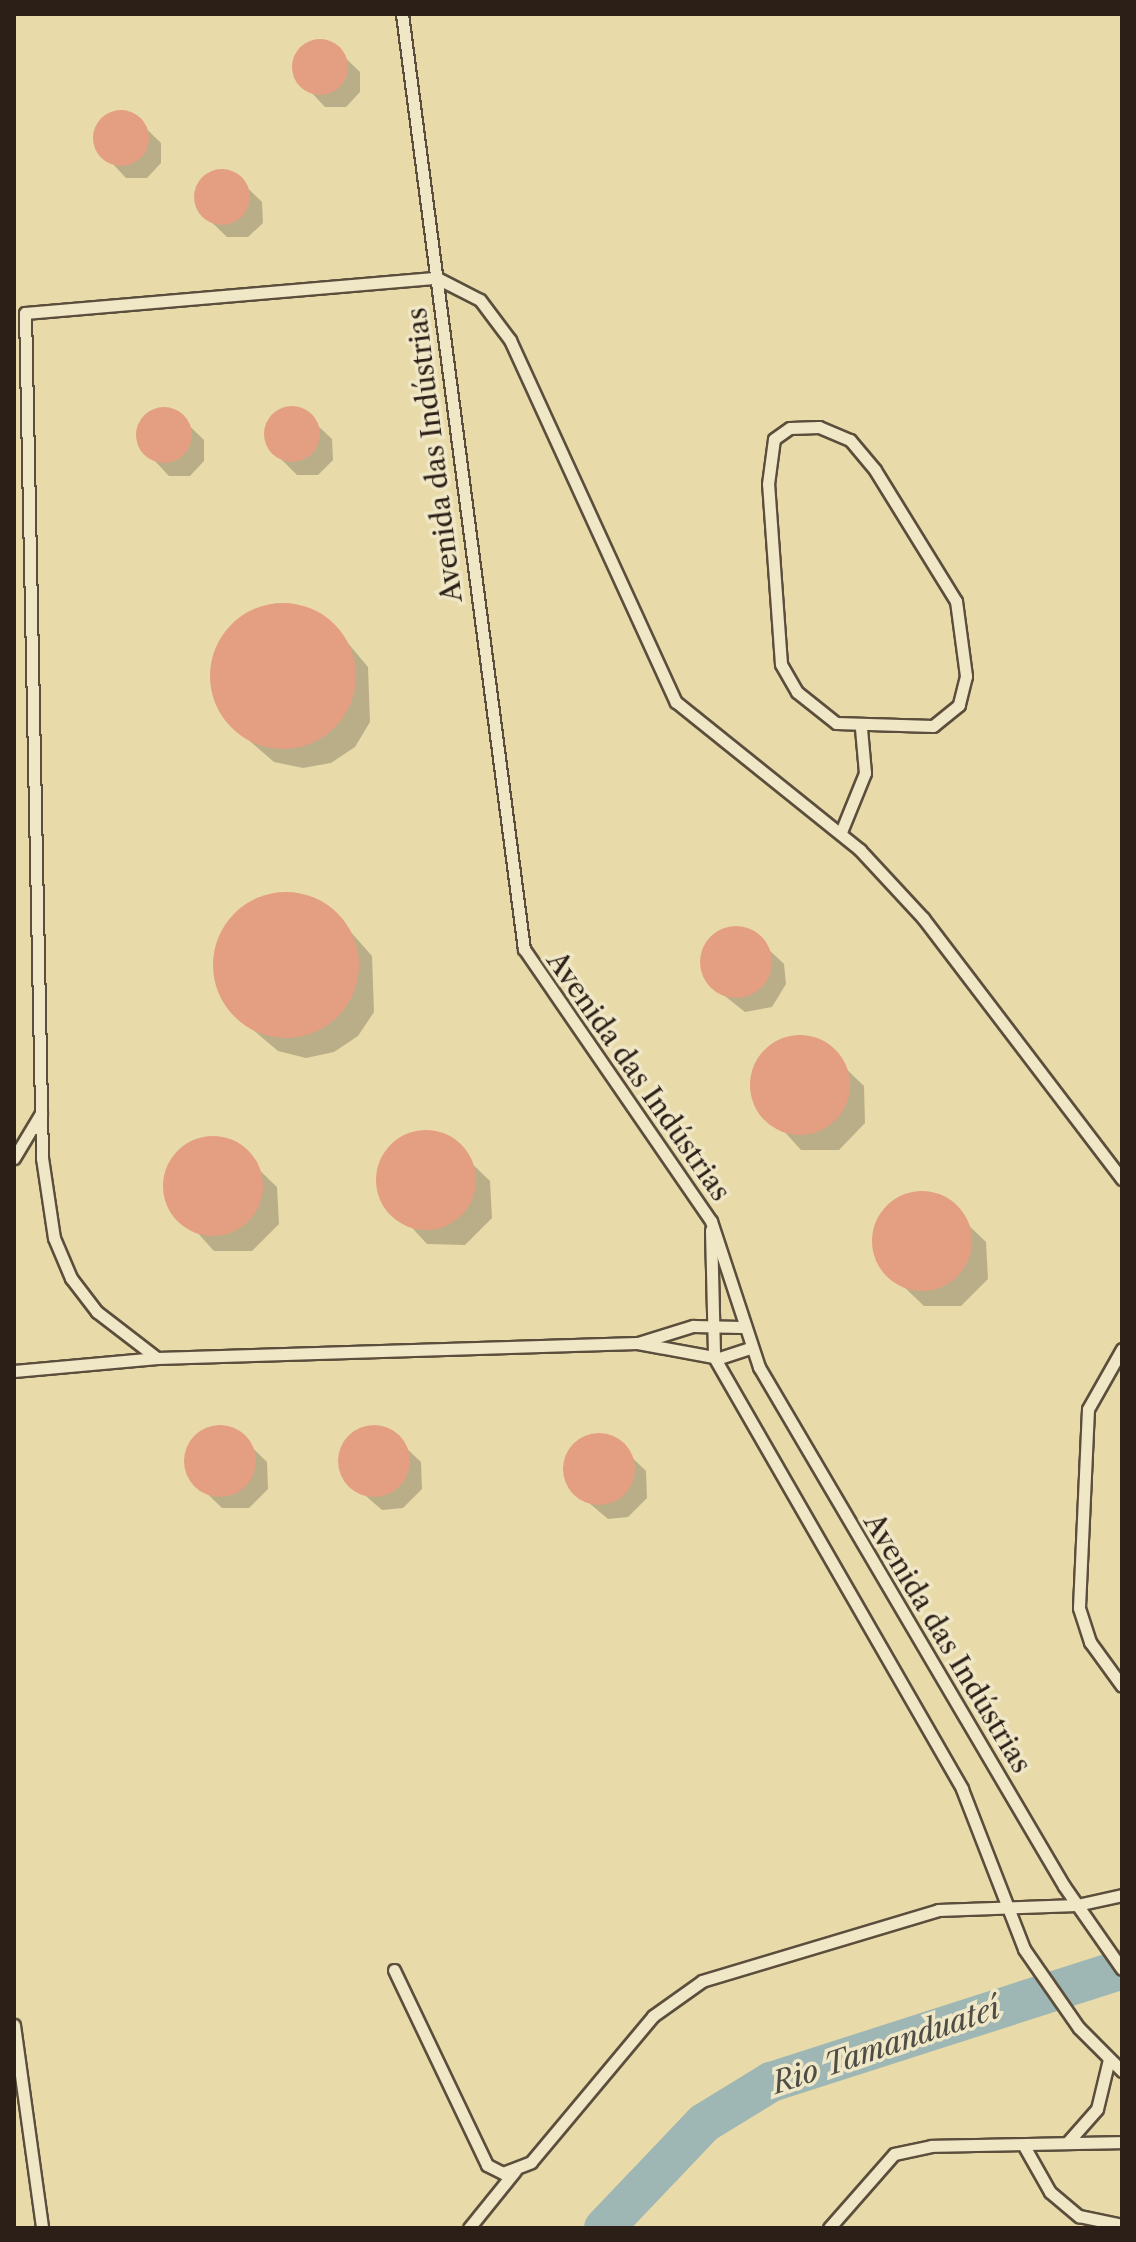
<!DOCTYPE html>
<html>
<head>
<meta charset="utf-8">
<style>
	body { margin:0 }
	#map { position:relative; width:1136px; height:2242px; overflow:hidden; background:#e8daa9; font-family:"Libre Caslon Text",serif }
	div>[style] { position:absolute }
	.shadow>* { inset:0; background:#0003 }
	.river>* { height:40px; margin:-20px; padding:0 20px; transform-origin:20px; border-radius:20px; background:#9eb7b5 }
	.building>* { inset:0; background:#e49f82 }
	.round { border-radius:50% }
	.roads { filter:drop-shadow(2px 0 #5b4e3c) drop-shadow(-2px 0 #5b4e3c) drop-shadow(0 2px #5b4e3c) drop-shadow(0 -2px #5b4e3c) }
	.lane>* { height:11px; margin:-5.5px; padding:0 5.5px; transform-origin:5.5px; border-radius:5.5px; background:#f0e7c7 }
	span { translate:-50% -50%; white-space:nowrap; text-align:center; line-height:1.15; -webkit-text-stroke:7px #f0e7c7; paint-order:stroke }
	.street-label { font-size:28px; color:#2c1f17 }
	.water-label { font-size:30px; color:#4e4d46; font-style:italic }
	.frame { position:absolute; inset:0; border:16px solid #2c1f17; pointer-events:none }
</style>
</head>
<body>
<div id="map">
	<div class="shadow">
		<div style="clip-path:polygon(329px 42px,360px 72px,360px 92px,346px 107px,325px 107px,294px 74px,295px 57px,307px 44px)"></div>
		<div style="clip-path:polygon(130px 113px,161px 143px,161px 163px,147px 178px,126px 178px,95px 145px,108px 115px)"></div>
		<div style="clip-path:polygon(231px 172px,262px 202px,263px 223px,248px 237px,227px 237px,199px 210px,198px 187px,209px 174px)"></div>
		<div style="clip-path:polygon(173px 410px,204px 440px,204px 461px,190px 476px,169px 476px,138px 443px,151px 412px)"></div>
		<div style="clip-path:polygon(301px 410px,332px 439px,333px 460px,318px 475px,297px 475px,269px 447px,268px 425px,279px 412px)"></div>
		<div style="clip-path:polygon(278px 605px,331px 623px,368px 667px,370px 722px,355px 747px,331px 763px,303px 768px,274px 762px,229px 723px,214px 696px,217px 649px,248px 614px)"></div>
		<div style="clip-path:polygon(281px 895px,310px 898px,334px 913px,372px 956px,374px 1012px,358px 1036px,334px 1052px,306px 1058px,278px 1051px,233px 1013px,218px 985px,221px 938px,251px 903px)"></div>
		<div style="clip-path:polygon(748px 930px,784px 964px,786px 984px,772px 1007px,745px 1012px,711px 985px,703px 957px,720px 932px)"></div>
		<div style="clip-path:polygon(816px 1040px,864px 1086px,865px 1123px,839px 1150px,801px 1150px,754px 1098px,755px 1067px,776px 1044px)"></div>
		<div style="clip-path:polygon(442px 1135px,490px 1181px,492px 1218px,465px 1245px,427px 1244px,380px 1193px,382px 1162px,402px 1138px)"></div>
		<div style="clip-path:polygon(229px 1141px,277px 1187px,279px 1224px,252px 1251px,214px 1251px,167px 1199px,169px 1168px,189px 1145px)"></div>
		<div style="clip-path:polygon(938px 1196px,986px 1242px,988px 1279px,961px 1306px,924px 1306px,880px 1264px,878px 1223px,899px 1199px)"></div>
		<div style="clip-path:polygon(232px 1428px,267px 1462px,268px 1489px,249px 1508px,222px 1508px,190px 1477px,189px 1448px,203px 1431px)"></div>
		<div style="clip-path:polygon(385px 1428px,421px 1462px,422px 1489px,403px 1508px,382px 1510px,344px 1477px,342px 1448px,357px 1431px)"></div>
		<div style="clip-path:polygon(611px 1437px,646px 1471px,647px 1498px,628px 1517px,608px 1519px,569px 1486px,568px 1456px,582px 1440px)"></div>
	</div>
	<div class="river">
		<div style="left:604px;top:2228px;width:145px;rotate:-46.4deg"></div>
		<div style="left:704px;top:2123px;width:79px;rotate:-31.5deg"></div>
		<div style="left:771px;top:2082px;width:369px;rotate:-17.8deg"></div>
	</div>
	<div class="building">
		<div class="round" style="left:292px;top:39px;width:56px;height:56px"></div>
		<div class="round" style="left:93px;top:110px;width:56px;height:56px"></div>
		<div class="round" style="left:194px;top:169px;width:56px;height:56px"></div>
		<div class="round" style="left:264px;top:406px;width:56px;height:56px"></div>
		<div class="round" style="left:136px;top:407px;width:56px;height:56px"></div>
		<div class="round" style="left:210px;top:603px;width:146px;height:146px"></div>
		<div class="round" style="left:213px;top:892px;width:146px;height:146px"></div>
		<div class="round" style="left:700px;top:926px;width:72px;height:72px"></div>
		<div class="round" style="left:750px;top:1035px;width:100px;height:100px"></div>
		<div class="round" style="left:376px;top:1130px;width:100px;height:100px"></div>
		<div class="round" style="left:163px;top:1136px;width:100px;height:100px"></div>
		<div class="round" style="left:872px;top:1191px;width:100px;height:100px"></div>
		<div class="round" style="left:184px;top:1425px;width:72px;height:72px"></div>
		<div class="round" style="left:338px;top:1425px;width:72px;height:72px"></div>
		<div class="round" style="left:563px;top:1433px;width:72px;height:72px"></div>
	</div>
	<div class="roads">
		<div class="lane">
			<div style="left:402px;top:14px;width:943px;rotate:82.57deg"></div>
			<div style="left:524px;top:949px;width:330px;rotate:55.5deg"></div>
			<div style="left:711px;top:1221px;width:154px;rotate:71.8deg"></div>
			<div style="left:759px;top:1367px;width:602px;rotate:59.56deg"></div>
			<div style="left:1064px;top:1886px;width:101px;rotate:55.1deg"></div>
			<div style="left:819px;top:427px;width:34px;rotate:23deg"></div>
			<div style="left:850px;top:440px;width:39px;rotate:50deg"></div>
			<div style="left:875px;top:470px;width:154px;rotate:58.3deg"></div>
			<div style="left:956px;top:601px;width:76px;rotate:82.4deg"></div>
			<div style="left:966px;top:676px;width:30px;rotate:104deg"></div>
			<div style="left:959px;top:705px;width:33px;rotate:141deg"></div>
			<div style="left:933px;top:726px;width:97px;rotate:-178.2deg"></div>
			<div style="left:836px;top:723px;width:50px;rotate:-141.5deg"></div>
			<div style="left:797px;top:692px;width:32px;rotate:-120deg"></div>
			<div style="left:781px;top:664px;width:180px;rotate:-94.1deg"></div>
			<div style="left:768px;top:484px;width:45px;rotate:-82.4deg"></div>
			<div style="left:774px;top:439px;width:19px;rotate:-35deg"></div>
			<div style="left:790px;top:428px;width:29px;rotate:-2deg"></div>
			<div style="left:841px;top:832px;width:64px;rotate:-67.9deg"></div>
			<div style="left:865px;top:773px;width:45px;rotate:-95.1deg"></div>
			<div style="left:14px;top:1158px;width:52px;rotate:-59deg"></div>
			<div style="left:711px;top:1230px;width:127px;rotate:88.6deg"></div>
			<div style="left:714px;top:1357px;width:498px;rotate:60.1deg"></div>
			<div style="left:962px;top:1789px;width:172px;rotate:68.8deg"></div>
			<div style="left:1024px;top:1949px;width:96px;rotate:55.2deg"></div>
			<div style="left:1079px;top:2028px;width:61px;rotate:45deg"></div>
			<div style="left:638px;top:1343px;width:58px;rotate:-17.2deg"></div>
			<div style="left:693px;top:1326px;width:49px;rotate:1.2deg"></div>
			<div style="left:750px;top:1348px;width:33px;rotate:162deg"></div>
			<div style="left:719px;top:1358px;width:83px;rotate:-169.6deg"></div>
			<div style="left:637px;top:1343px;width:480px;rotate:178.2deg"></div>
			<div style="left:157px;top:1358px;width:76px;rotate:-142.5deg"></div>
			<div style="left:97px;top:1312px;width:43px;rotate:-127.4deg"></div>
			<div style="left:71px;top:1278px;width:43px;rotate:-113deg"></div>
			<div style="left:54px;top:1238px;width:81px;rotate:-98.5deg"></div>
			<div style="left:42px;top:1158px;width:845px;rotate:-91.15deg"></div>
			<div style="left:25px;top:313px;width:413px;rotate:-4.9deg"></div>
			<div style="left:437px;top:278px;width:48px;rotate:27.1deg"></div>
			<div style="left:480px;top:300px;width:50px;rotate:53.1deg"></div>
			<div style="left:510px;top:340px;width:398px;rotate:65.4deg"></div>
			<div style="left:676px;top:702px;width:236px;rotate:38.8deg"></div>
			<div style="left:860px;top:850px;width:93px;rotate:47.2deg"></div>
			<div style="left:923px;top:918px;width:328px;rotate:52.7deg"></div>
			<div style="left:1122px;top:1349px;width:69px;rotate:119.5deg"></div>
			<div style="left:1088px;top:1409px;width:199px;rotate:92.6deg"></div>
			<div style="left:1079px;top:1608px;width:36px;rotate:72deg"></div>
			<div style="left:1090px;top:1642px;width:54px;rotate:54deg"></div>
			<div style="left:14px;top:1371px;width:144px;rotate:-5.2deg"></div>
			<div style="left:394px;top:1970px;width:216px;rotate:64.5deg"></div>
			<div style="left:487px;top:2165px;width:18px;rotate:27deg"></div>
			<div style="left:503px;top:2173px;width:30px;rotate:-21deg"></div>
			<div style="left:531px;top:2162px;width:190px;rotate:-50.1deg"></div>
			<div style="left:653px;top:2016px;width:60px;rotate:-35.5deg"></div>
			<div style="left:702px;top:1981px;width:246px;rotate:-16.7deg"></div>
			<div style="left:938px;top:1910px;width:139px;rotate:-2.1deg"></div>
			<div style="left:1077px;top:1905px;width:46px;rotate:-12.5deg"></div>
			<div style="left:14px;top:2025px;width:205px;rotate:82.1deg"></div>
			<div style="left:1067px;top:2143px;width:45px;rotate:-48.6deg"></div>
			<div style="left:1097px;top:2109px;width:51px;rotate:-76.5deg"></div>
			<div style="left:1024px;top:2146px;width:53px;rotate:60.5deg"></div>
			<div style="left:1050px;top:2192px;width:38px;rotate:40deg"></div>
			<div style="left:1079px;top:2216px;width:44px;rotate:11.8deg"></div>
			<div style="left:469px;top:2228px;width:73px;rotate:-51.1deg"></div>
			<div style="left:829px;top:2228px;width:98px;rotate:-48.7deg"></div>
			<div style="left:894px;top:2154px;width:38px;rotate:-12deg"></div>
			<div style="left:931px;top:2146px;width:191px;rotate:-1.2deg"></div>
		</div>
	</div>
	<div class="street-label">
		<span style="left:434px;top:455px;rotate:-97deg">Avenida das Indústrias</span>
		<span style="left:639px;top:1076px;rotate:55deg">Avenida das Indústrias</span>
		<span style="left:948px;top:1643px;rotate:59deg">Avenida das Indústrias</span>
	</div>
	<div class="water-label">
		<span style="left:886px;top:2046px;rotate:-19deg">Rio Tamanduateí</span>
	</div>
	<div class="frame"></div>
</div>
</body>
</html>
